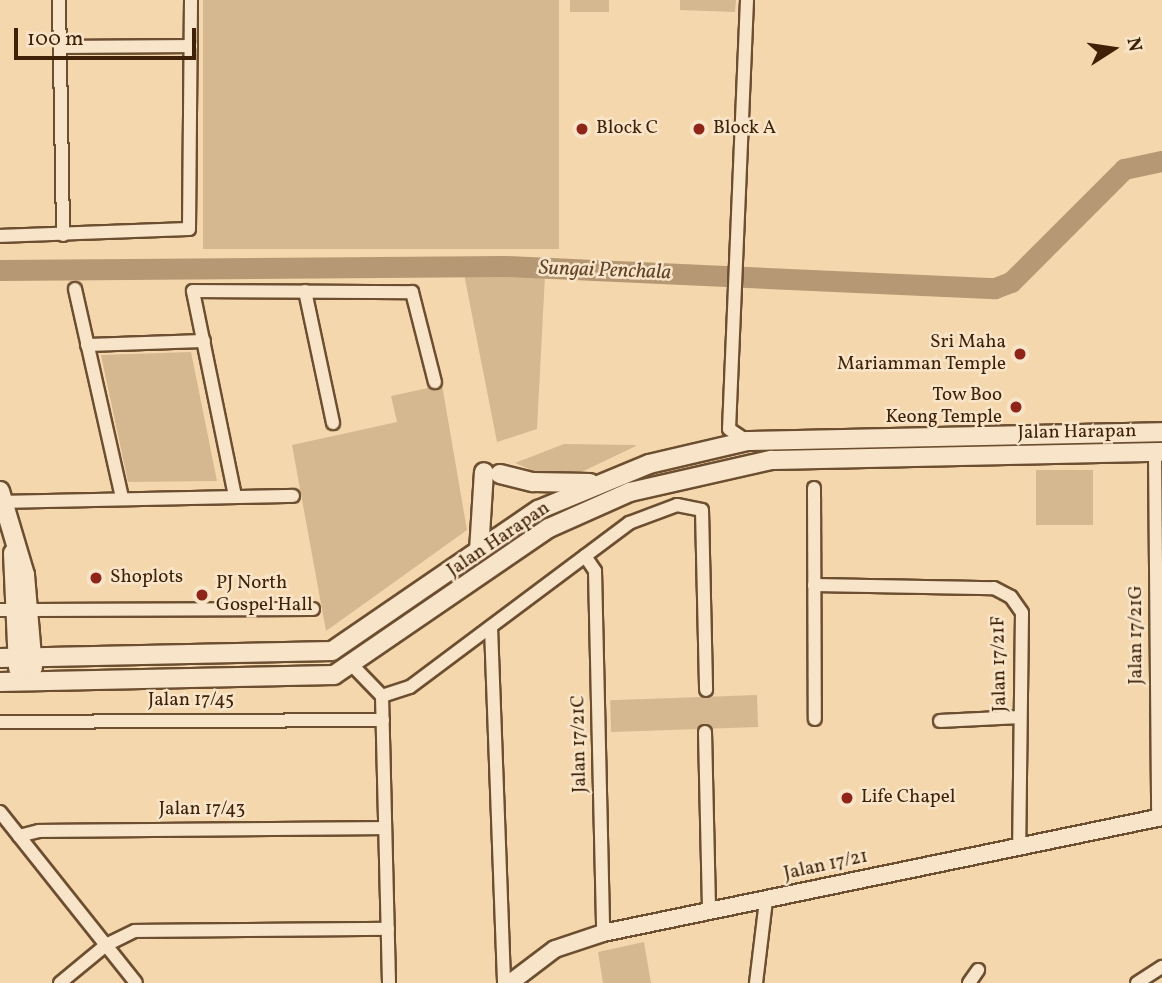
<!DOCTYPE html>
<html>
<head>
<meta charset="utf-8">
<style>
	body { margin:0 }
	#map { position:relative; width:1162px; height:983px; overflow:hidden; background:#f4d7ac; font-family:Vollkorn,serif }
	div>[style] { position:absolute }
	.green>* { inset:0; background:#d5b890; transform-origin:0 0 }
	.river>* { height:21px; margin:-10.5px; padding:0 10.5px; transform-origin:10.5px; border-radius:10.5px; background:#b69974 }
	.roads { filter:drop-shadow(2px 0 #6c4e30) drop-shadow(-2px 0 #6c4e30) drop-shadow(0 2px #6c4e30) drop-shadow(0 -2px #6c4e30) }
	.minor>* { height:12px; margin:-6px; padding:0 6px; transform-origin:6px; border-radius:6px; background:#f8e5c9 }
	.tertiary>* { height:16px; margin:-8px; padding:0 8px; transform-origin:8px; border-radius:8px; background:#f8e5c9 }
	.secondary>* { height:18px; margin:-9px; padding:0 9px; transform-origin:9px; border-radius:9px; background:#f8e5c9 }
	.dots>* { width:19px; height:19px; translate:-50% -50%; box-sizing:border-box; border:4px solid #f8e5c9; border-radius:50% }
	span { translate:-50% -50%; white-space:nowrap; text-align:center; line-height:1.15; -webkit-text-stroke:5px #f8e5c9; paint-order:stroke }
	.poi-label { font-size:19px; color:#3e2107 }
	.left { translate:0 -50%; text-align:left }
	.right { translate:-100% -50%; text-align:right }
	.street-label { font-size:19px; color:#3e2107 }
	.water-label { font-size:21px; color:#624528; font-style:italic }
	.north { position:absolute; left:1078px; top:14px; width:70px; height:70px; -webkit-text-stroke:5px #f8e5c9; paint-order:stroke; rotate:78deg; font-size:19px; font-weight:700; line-height:28px; text-align:center; color:#3e2107 }
	.north::after { content:''; display:block; margin:auto; width:24px; height:32px; background:#3e2107; clip-path:polygon(50% 0,100% 100%,50% 72%,0 100%) }
	.scale { position:absolute; left:14px; top:28px; width:182px; height:32px; box-sizing:border-box; border:4px solid #3e2107; border-top:0; padding-left:9px; font-size:21px; line-height:24px; white-space:nowrap; color:#3e2107; -webkit-text-stroke:5px #f8e5c9; paint-order:stroke }
</style>
</head>
<body>
<div id="map">
	<div class="green">
		<div style="left:203px;top:0;width:356px;height:249px"></div>
		<div style="left:570px;top:0;width:39px;height:12px"></div>
		<div style="clip-path:polygon(680px 0,736px 0,735px 12px,680px 10px)"></div>
		<div style="clip-path:polygon(464px 274px,545px 275px,537px 429px,497px 442px)"></div>
		<div style="clip-path:polygon(191px 352px,217px 481px,128px 482px,101px 355px)"></div>
		<div style="clip-path:polygon(442px 385px,467px 530px,326px 631px,292px 445px,397px 422px,391px 396px)"></div>
		<div style="clip-path:polygon(564px 444px,635px 445px,636px 446px,573px 476px,541px 474px,515px 463px)"></div>
		<div style="left:1036px;top:470px;width:57px;height:55px"></div>
		<div style="left:757px;top:695px;width:32px;height:147px;rotate:88deg"></div>
		<div style="clip-path:polygon(644px 942px,651px 983px,603px 983px,598px 952px)"></div>
	</div>
	<div class="river">
		<div style="left:0;top:270px;width:505px;rotate:-0.45deg"></div>
		<div style="left:505px;top:266px;width:490px;rotate:2.6deg"></div>
		<div style="left:995px;top:288px;width:17px;rotate:-21deg"></div>
		<div style="left:1011px;top:282px;width:160px;rotate:-45deg"></div>
		<div style="left:1124px;top:169px;width:39px;rotate:-12deg"></div>
	</div>
	<div class="roads">
		<div class="minor">
			<div style="left:59px;top:0;width:235px;rotate:89deg"></div>
			<div style="left:747px;top:0;width:429px;rotate:92.4deg"></div>
			<div style="left:729px;top:429px;width:22px;rotate:34deg"></div>
			<div style="left:60px;top:47px;width:131px;rotate:-0.4deg"></div>
			<div style="left:0;top:236px;width:189px;rotate:-2.1deg"></div>
			<div style="left:189px;top:229px;width:229px;rotate:-89.5deg"></div>
			<div style="left:75px;top:289px;width:213px;rotate:77.3deg"></div>
			<div style="left:305px;top:291px;width:135px;rotate:78deg"></div>
			<div style="left:87px;top:345px;width:117px;rotate:-2deg"></div>
			<div style="left:1155px;top:452px;width:366px;rotate:89.5deg"></div>
			<div style="left:814px;top:488px;width:231px;rotate:89.8deg"></div>
			<div style="left:235px;top:496px;width:209px;rotate:-101.6deg"></div>
			<div style="left:193px;top:291px;width:219px;rotate:0.3deg"></div>
			<div style="left:412px;top:292px;width:93px;rotate:75.7deg"></div>
			<div style="left:2px;top:502px;width:291px;rotate:-1.2deg"></div>
			<div style="left:585px;top:556px;width:18px;rotate:56deg"></div>
			<div style="left:595px;top:571px;width:362px;rotate:88.7deg"></div>
			<div style="left:814px;top:585px;width:180px;rotate:1deg"></div>
			<div style="left:994px;top:588px;width:19px;rotate:28deg"></div>
			<div style="left:1011px;top:597px;width:19px;rotate:55deg"></div>
			<div style="left:1022px;top:613px;width:235px;rotate:90.7deg"></div>
			<div style="left:0;top:610px;width:15px"></div>
			<div style="left:30px;top:610px;width:283px;rotate:-0.2deg"></div>
			<div style="left:491px;top:627px;width:356px;rotate:87.9deg"></div>
			<div style="left:354px;top:667px;width:40px;rotate:46deg"></div>
			<div style="left:382px;top:696px;width:29px;rotate:-18deg"></div>
			<div style="left:410px;top:687px;width:274px;rotate:-36.8deg"></div>
			<div style="left:629px;top:523px;width:51px;rotate:-20.6deg"></div>
			<div style="left:677px;top:505px;width:25px;rotate:11deg"></div>
			<div style="left:702px;top:510px;width:180px;rotate:88.7deg"></div>
			<div style="left:382px;top:696px;width:287px;rotate:88.6deg"></div>
			<div style="left:940px;top:721px;width:80px;rotate:-2.9deg"></div>
			<div style="left:0;top:722px;width:383px;rotate:-0.3deg"></div>
			<div style="left:705px;top:732px;width:179px;rotate:88.7deg"></div>
			<div style="left:0;top:812px;width:218px;rotate:51.5deg"></div>
			<div style="left:19px;top:836px;width:21px;rotate:-14deg"></div>
			<div style="left:39px;top:831px;width:346px;rotate:-0.5deg"></div>
			<div style="left:60px;top:983px;width:60px;rotate:-39.6deg"></div>
			<div style="left:106px;top:945px;width:32px;rotate:-26deg"></div>
			<div style="left:135px;top:931px;width:253px;rotate:-0.5deg"></div>
			<div style="left:756px;top:983px;width:84px;rotate:-83.1deg"></div>
			<div style="left:969px;top:983px;width:16px;rotate:-55deg"></div>
			<div style="left:1137px;top:983px;width:30px;rotate:-33deg"></div>
		</div>
		<div class="tertiary">
			<div style="left:510px;top:983px;width:56px;rotate:-37.1deg"></div>
			<div style="left:555px;top:949px;width:51px;rotate:-18.4deg"></div>
			<div style="left:603px;top:933px;width:571px;rotate:-11.72deg"></div>
		</div>
		<div class="secondary">
			<div style="left:500px;top:474px;width:34px;rotate:14deg"></div>
			<div style="left:533px;top:482px;width:57px;rotate:1deg"></div>
			<div style="left:0;top:491px;width:88px;rotate:73.4deg"></div>
			<div style="left:25px;top:575px;width:93px;rotate:85.1deg"></div>
			<div style="left:479px;top:551px;width:79px;rotate:-86.4deg"></div>
			<div style="left:13px;top:553px;width:115px;rotate:87.5deg"></div>
			<div style="left:0;top:658px;width:332px;rotate:-1.2deg"></div>
			<div style="left:332px;top:651px;width:250px;rotate:-34.4deg"></div>
			<div style="left:538px;top:510px;width:120px;rotate:-22.5deg"></div>
			<div style="left:649px;top:464px;width:101px;rotate:-13.2deg"></div>
			<div style="left:747px;top:441px;width:415px;rotate:-1.2deg"></div>
			<div style="left:0;top:682px;width:334px;rotate:-1.2deg"></div>
			<div style="left:334px;top:675px;width:260px;rotate:-34.4deg"></div>
			<div style="left:549px;top:528px;width:89px;rotate:-24deg"></div>
			<div style="left:630px;top:492px;width:145px;rotate:-12.8deg"></div>
			<div style="left:771px;top:460px;width:391px;rotate:-1.2deg"></div>
		</div>
	</div>
	<div class="dots">
		<div style="left:582px;top:129px;background:#8f2418"></div>
		<div style="left:699px;top:129px;background:#8f2418"></div>
		<div style="left:1020px;top:354px;background:#8f2418"></div>
		<div style="left:1016px;top:407px;background:#8f2418"></div>
		<div style="left:96px;top:578px;background:#8f2418"></div>
		<div style="left:202px;top:595px;background:#8f2418"></div>
		<div style="left:847px;top:798px;background:#8f2418"></div>
	</div>
	<div class="poi-label">
		<span class="left" style="left:596px;top:129px">Block C</span>
		<span class="left" style="left:713px;top:129px">Block A</span>
		<span class="right" style="left:1006px;top:354px">Sri Maha<br>Mariamman Temple</span>
		<span class="right" style="left:1002px;top:407px">Tow Boo<br>Keong Temple</span>
		<span class="left" style="left:110px;top:578px">Shoplots</span>
		<span class="left" style="left:216px;top:595px">PJ North<br>Gospel Hall</span>
		<span class="left" style="left:861px;top:798px">Life Chapel</span>
	</div>
	<div class="street-label">
		<span style="left:1077px;top:433px;rotate:-1deg">Jalan Harapan</span>
		<span style="left:499px;top:540px;rotate:-34deg">Jalan Harapan</span>
		<span style="left:1137px;top:635px;rotate:-90deg">Jalan 17/21G</span>
		<span style="left:1000px;top:664px;rotate:-91deg">Jalan 17/21F</span>
		<span style="left:191px;top:701px">Jalan 17/45</span>
		<span style="left:580px;top:744px;rotate:-91deg">Jalan 17/21C</span>
		<span style="left:202px;top:810px">Jalan 17/43</span>
		<span style="left:826px;top:866px;rotate:-12deg">Jalan 17/21</span>
	</div>
	<div class="water-label">
		<span style="left:605px;top:271px;rotate:2deg">Sungai Penchala</span>
	</div>
	<div class="north">N</div>
	<div class="scale">100 m</div>
</div>
</body>
</html>
